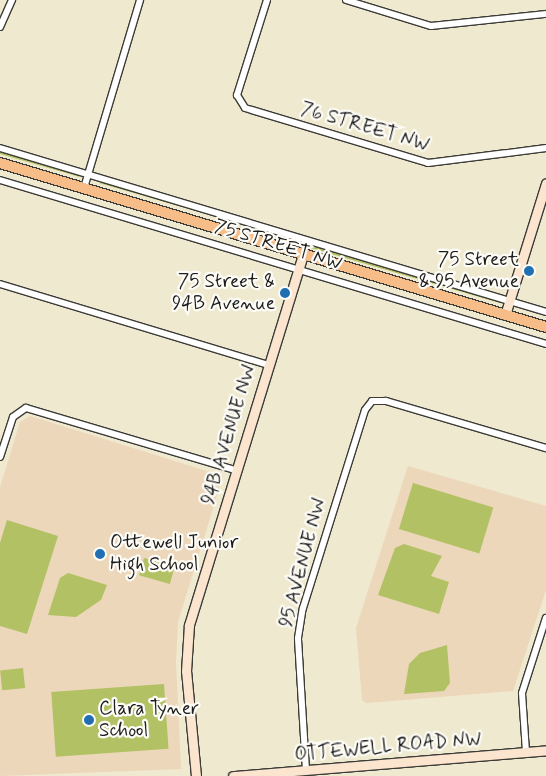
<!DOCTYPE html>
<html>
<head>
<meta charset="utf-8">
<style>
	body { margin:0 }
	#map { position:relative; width:546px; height:776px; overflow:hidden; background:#efe9cf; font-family:Mynerve,sans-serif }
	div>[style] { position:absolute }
	.built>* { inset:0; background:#ecd7ba }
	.green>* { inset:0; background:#b2c163; transform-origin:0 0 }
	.roads { filter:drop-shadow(1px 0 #3c3b37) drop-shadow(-1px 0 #3c3b37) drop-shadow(0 1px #3c3b37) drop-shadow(0 -1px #3c3b37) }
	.street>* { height:6px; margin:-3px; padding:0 3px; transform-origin:3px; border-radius:3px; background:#fff }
	.secondary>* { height:9px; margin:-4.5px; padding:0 4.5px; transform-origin:4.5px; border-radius:4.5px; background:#fce5cf }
	.primary>* { height:10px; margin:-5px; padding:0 5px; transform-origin:5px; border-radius:5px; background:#f7bd88 }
	.dots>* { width:14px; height:14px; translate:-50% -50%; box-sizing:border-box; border:2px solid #fdfcf7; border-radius:50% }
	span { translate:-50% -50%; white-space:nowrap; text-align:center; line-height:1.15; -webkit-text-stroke:4.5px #fdfcf7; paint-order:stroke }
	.street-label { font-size:19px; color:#1c1c1c }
	.poi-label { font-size:19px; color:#1c1c1c }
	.right { translate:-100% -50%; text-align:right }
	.left { translate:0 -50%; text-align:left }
</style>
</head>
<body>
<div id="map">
	<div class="built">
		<div style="clip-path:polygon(30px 416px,223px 476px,178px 622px,176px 662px,181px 769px,0 776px,0 487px,20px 422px)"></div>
		<div style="clip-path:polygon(408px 466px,546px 506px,546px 590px,513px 691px,366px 703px,362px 700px,356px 628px)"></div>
	</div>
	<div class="green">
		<div style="clip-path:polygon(0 151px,79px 175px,80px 177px,0 154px)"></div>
		<div style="clip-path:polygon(102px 182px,293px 239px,99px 183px)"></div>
		<div style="clip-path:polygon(297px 241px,500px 301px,500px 303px,297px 244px)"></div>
		<div style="left:413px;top:483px;width:84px;height:48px;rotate:17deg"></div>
		<div style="clip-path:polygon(7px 520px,58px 536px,27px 634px,0 626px,0 543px)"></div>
		<div style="clip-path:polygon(404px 544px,442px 556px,431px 576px,449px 582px,439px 614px,378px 595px,395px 548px)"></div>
		<div style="left:144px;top:558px;width:32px;height:18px;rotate:16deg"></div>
		<div style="clip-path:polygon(68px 573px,107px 585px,101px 600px,76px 617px,48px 615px,60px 578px)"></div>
		<div style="clip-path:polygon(447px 645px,450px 683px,444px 691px,404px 694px,409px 664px,420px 653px)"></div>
		<div style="left:23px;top:668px;width:20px;height:23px;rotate:84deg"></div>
		<div style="left:164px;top:684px;width:65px;height:113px;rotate:86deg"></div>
	</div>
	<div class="roads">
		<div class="street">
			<div style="left:267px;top:0;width:100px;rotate:107.5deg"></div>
			<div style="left:237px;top:95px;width:15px;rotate:58deg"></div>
			<div style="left:245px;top:108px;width:191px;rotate:16.7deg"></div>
			<div style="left:428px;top:163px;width:119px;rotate:-7.2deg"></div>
			<div style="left:346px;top:0;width:89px;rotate:17deg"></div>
			<div style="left:431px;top:26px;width:116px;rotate:-6deg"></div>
			<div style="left:0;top:27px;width:30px;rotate:-66deg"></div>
			<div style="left:0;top:148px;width:570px;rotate:16.72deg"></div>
			<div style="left:0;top:180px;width:570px;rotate:16.72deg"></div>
			<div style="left:84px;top:188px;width:196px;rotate:-73.4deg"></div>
			<div style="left:0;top:284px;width:280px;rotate:16.8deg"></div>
			<div style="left:0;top:457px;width:42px;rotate:-72deg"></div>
			<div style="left:13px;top:417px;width:16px;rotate:-35deg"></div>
			<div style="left:26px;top:408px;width:218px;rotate:16.5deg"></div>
			<div style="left:526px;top:752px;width:59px;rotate:-93.9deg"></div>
			<div style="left:522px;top:693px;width:79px;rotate:-72.3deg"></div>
			<div style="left:306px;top:770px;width:132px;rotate:-93.5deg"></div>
			<div style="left:298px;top:638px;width:30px;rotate:-81deg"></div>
			<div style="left:303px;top:608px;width:207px;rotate:-72.6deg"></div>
			<div style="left:365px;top:410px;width:11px;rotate:-52deg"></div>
			<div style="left:372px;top:401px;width:14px"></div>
			<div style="left:386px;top:401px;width:167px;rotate:16.4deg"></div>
		</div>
		<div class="secondary">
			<div style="left:505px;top:315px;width:138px;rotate:-72.7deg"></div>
			<div style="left:196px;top:776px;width:105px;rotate:-95.4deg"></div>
			<div style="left:186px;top:671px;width:46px;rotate:-86.3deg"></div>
			<div style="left:189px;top:625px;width:387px;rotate:-72.9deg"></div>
			<div style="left:233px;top:776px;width:314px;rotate:-4.7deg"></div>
		</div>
		<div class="primary">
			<div style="left:0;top:163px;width:570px;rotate:16.72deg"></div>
		</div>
	</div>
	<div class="dots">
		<div style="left:529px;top:271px;background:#1f6fb2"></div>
		<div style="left:285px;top:293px;background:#1f6fb2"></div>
		<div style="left:100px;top:554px;background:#1f6fb2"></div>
		<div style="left:89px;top:720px;background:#1f6fb2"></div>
	</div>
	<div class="street-label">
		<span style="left:365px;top:127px;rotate:16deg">76 STREET NW</span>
		<span style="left:278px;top:245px;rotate:17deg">75 STREET NW</span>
		<span style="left:229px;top:435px;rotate:-73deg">94B AVENUE NW</span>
		<span style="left:303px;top:563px;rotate:-75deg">95 AVENUE NW</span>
		<span style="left:388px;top:747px;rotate:-5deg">OTTEWELL ROAD NW</span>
	</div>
	<div class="poi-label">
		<span class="right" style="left:519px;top:271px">75 Street<br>&amp; 95 Avenue</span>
		<span class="right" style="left:275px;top:293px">75 Street &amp;<br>94B Avenue</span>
		<span class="left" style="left:110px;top:554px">Ottewell Junior<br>High School</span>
		<span class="left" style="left:99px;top:720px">Clara Tyner<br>School</span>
	</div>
</div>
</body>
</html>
